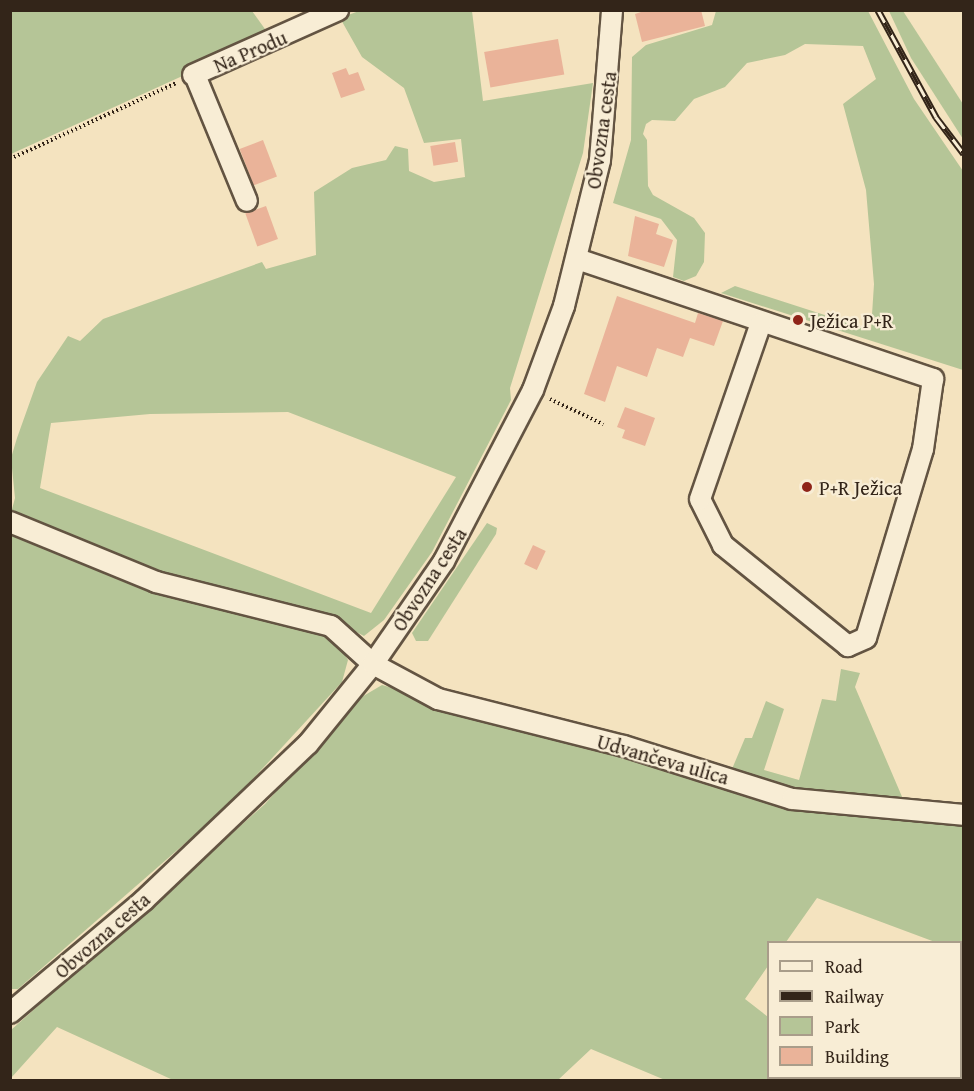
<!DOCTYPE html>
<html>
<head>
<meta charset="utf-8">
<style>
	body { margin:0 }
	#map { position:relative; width:974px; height:1091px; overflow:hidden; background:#f4e3bf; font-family:"Gentium Book Plus",serif }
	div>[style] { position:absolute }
	.green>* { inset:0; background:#b5c597 }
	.building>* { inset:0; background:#eab399; transform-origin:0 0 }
	.path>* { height:4px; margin-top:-2px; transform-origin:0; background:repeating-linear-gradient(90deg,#332519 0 1.5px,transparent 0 4.5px) }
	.roads { filter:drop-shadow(2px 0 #635442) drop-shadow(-2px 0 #635442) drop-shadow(0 2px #635442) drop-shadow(0 -2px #635442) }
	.minor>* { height:20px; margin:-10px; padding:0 10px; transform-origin:10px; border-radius:10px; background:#f8edd5 }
	.rail>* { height:7px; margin-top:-3.5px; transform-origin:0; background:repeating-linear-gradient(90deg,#f8edd5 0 14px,#332519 0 28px); box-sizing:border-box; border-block:2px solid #332519 }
	.dots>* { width:16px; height:16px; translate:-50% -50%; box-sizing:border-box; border:3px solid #f8edd5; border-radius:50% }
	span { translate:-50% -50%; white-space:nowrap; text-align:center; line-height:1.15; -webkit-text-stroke:4.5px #f8edd5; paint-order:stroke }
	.street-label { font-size:20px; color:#332519 }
	.poi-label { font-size:20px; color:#332519 }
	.left { translate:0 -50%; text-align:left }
	.frame { position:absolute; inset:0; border:12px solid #332519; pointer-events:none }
	.legend { position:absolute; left:767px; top:941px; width:195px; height:138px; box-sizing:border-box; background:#f8edd5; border:2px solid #a99d8a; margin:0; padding:8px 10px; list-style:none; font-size:18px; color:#332519 }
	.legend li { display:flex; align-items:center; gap:12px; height:30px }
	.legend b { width:30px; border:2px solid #a99d8a }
</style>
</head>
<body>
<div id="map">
	<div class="green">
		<div style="clip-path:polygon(10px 11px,252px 11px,270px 36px,11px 154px)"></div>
		<div style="clip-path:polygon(evenodd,359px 11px,472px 11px,483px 101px,593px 83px,583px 153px,510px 388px,511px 400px,432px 552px,384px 620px,364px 636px,331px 619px,176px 578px,11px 513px,15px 498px,11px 458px,17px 438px,37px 382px,68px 336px,80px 341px,103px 319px,262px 262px,266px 269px,316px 255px,314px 192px,352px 168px,386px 160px,395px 146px,408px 149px,409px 171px,434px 182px,465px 177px,461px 139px,424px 143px,404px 88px,362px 57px,340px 18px,359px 11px,288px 412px,456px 477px,371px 613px,40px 488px,51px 423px,150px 414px,288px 412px)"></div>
		<div style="clip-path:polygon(716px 11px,868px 11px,914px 99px,963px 171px,963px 370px,721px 293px,735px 286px,871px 330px,874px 284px,866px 190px,843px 104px,876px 79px,863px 46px,805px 44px,785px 55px,747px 63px,725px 87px,694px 99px,675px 121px,652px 120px,646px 124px,643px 134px,647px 140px,648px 186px,653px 195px,694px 218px,705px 233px,704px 262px,696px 276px,684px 281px,673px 277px,677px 240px,661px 219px,613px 203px,631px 140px,632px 57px,646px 45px,712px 25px)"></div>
		<div style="clip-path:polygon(889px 11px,903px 11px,963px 104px,963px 139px,911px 58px)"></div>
		<div style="clip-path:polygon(487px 523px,497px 528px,496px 534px,428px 641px,416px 641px,412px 633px)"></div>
		<div style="clip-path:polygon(11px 529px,312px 627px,334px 638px,348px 660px,342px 682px,229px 805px,18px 989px,11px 989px)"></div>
		<div style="clip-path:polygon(841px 669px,860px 673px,855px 687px,903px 799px,796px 788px,732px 769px,745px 738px,752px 738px,766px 701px,784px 709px,764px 770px,799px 780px,822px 699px,836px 701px)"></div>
		<div style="clip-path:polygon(382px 685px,661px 765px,963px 823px,963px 953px,960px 942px,935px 942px,817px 898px,786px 942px,768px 942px,768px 966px,745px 999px,768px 1017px,768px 1078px,821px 1078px,815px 1080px,665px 1080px,591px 1049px,558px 1080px,173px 1080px,57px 1027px,11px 1078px,11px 1030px,265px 804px,360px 698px)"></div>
	</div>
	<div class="building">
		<div style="clip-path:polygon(647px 10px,701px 10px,705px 26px,642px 42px,635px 14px)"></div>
		<div style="left:558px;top:39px;width:36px;height:75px;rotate:80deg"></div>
		<div style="clip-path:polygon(346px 68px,349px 75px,358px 72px,365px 90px,341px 98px,332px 73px)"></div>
		<div style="left:263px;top:140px;width:39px;height:25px;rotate:69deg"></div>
		<div style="left:455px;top:142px;width:20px;height:25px;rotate:81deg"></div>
		<div style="left:266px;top:206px;width:35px;height:22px;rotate:70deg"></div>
		<div style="clip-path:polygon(635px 216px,659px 224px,656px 234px,673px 240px,664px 267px,628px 256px)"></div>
		<div style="clip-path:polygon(617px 296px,695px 323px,698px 313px,723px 321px,714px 346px,690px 338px,683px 357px,657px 348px,647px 377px,617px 366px,605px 402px,584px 394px)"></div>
		<div style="clip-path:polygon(625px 407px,655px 418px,645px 446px,622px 438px,625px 430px,617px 427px)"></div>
		<div style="left:533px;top:545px;width:14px;height:21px;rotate:25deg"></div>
	</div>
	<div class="path">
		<div style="left:10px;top:159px;width:183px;rotate:-24.6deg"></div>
		<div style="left:550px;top:399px;width:59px;rotate:25.3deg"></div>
		<div style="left:960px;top:1078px;width:4px;rotate:14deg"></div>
		<div style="left:825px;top:1080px;width:6px;rotate:-18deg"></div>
	</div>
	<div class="roads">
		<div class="minor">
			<div style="left:193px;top:75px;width:159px;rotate:-24.1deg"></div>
			<div style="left:195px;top:75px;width:136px;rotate:67.6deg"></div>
			<div style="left:577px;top:259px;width:376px;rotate:18.6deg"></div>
			<div style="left:933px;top:379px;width:71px;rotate:98.1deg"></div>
			<div style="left:923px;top:449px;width:197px;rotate:106.8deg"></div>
			<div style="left:866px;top:638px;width:20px;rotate:156deg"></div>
			<div style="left:848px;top:646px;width:161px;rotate:-141.1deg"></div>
			<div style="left:723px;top:545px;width:51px;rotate:-116.6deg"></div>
			<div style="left:700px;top:499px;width:186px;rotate:-70.9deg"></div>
			<div style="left:10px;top:522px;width:158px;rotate:22.3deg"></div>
			<div style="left:156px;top:582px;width:180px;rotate:14.1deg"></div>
			<div style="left:331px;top:626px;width:57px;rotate:42.1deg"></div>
			<div style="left:373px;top:664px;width:74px;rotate:28.3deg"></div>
			<div style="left:438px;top:699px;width:192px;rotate:14.2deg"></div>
			<div style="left:624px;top:746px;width:176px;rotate:17.5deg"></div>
			<div style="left:792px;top:799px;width:173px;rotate:5.3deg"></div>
			<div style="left:10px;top:1013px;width:175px;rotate:-40.1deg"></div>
			<div style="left:144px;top:900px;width:226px;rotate:-43.6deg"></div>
			<div style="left:308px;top:744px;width:103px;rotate:-50.9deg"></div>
			<div style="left:373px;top:664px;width:125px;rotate:-55.4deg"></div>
			<div style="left:444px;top:561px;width:193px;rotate:-62.5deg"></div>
			<div style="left:533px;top:390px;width:90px;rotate:-69.7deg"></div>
			<div style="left:564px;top:306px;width:150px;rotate:-76.1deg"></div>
			<div style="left:600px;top:160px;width:150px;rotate:-85.4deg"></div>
		</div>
	</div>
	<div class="rail">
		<div style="left:878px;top:10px;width:122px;rotate:61.5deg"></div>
		<div style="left:936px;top:117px;width:46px;rotate:52.9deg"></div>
	</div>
	<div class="dots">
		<div style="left:798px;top:320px;background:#8f2418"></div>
		<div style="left:807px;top:487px;background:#8f2418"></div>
	</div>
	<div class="street-label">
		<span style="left:250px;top:51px;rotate:-23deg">Na Produ</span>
		<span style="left:601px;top:130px;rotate:-82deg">Obvozna cesta</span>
		<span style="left:429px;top:579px;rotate:-57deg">Obvozna cesta</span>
		<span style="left:663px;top:759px;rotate:16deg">Udvančeva ulica</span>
		<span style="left:102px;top:935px;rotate:-41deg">Obvozna cesta</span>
	</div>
	<div class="poi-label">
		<span class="left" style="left:810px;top:320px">Ježica P+R</span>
		<span class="left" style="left:819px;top:487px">P+R Ježica</span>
	</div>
	<div class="frame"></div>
	<ul class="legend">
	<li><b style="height:8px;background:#f8edd5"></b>Road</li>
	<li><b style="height:8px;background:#332519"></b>Railway</li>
	<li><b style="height:16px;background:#b5c597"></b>Park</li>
	<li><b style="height:16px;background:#eab399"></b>Building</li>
	</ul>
</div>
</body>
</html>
